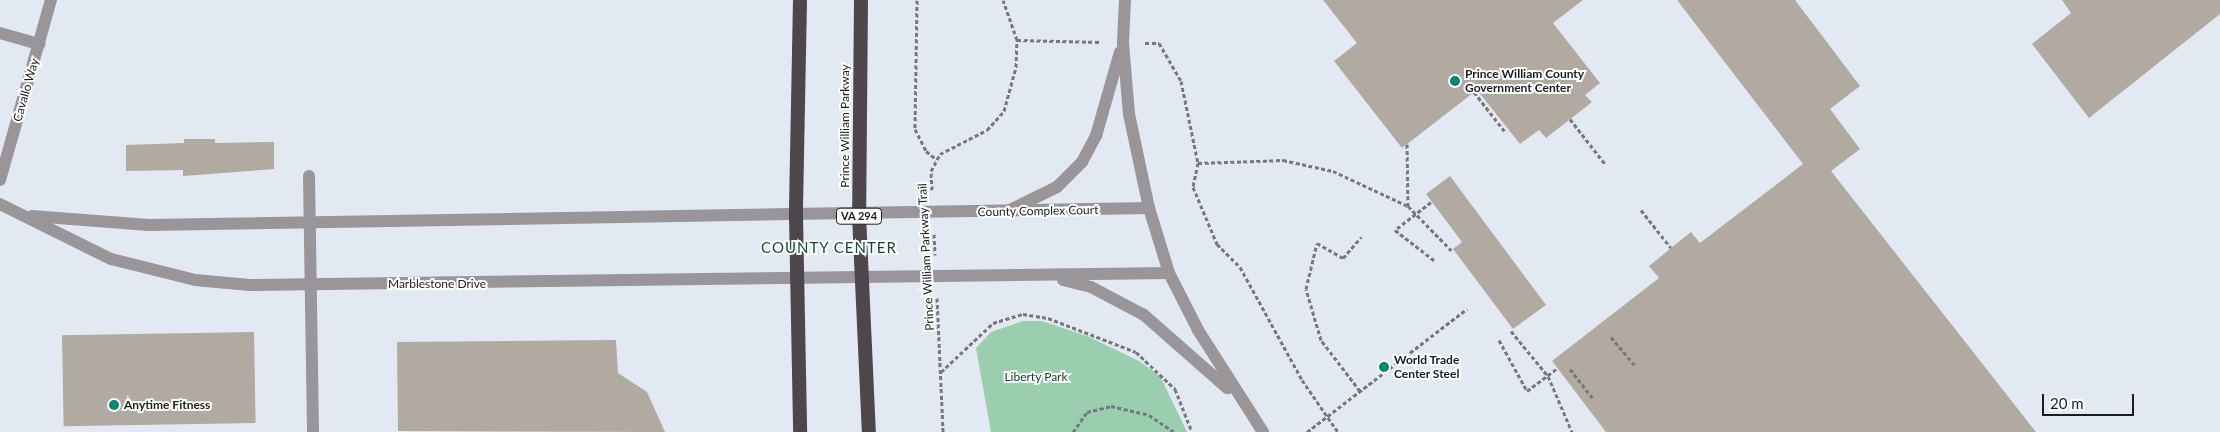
<!DOCTYPE html>
<html>
<head>
<meta charset="utf-8">
<style>
	body { margin:0 }
	#map { position:relative; width:2220px; height:432px; overflow:hidden; background:#e3e9f2; font-family:Lato,sans-serif }
	div>[style] { position:absolute }
	.green>* { inset:0; background:#9aceaf }
	.building>* { inset:0; background:#b0aaa1; transform-origin:0 0 }
	.path>* { height:3px; margin-top:-1.5px; transform-origin:0; background:repeating-linear-gradient(90deg,#75797f 0 4px,transparent 0 6.5px) }
	.service>* { height:12px; margin:-6px; padding:0 6px; transform-origin:6px; border-radius:6px; background:#999598 }
	.minor>* { height:12px; margin:-6px; padding:0 6px; transform-origin:6px; border-radius:6px; background:#999598 }
	.trunk>* { height:14px; margin:-7px; padding:0 7px; transform-origin:7px; border-radius:7px; background:#4d464b }
	.dots>* { width:14px; height:14px; translate:-50% -50%; box-sizing:border-box; border:2px solid #fff; border-radius:50% }
	span { translate:-50% -50%; white-space:nowrap; text-align:center; line-height:1.15; -webkit-text-stroke:4px #fff; paint-order:stroke }
	.shield-label span { padding:1px 4px; background:#fff; border:1px solid; border-radius:4px; -webkit-text-stroke-width:0 }
	.shield-label { font-size:11px; color:#1a1c1f; font-weight:700 }
	.poi-label { font-size:12px; color:#1a1c1f; font-weight:700 }
	.left { translate:0 -50%; text-align:left }
	.street-label { font-size:12px; color:#1a1c1f }
	.park-label { font-size:12px; color:#14402a }
	.quarter-label { font-size:15px; color:#13483b; letter-spacing:1px }
	.scale { position:absolute; left:2042px; top:394px; width:92px; height:22px; box-sizing:border-box; border:2px solid #1a1c1f; border-top:0; padding-left:6px; font-size:15px; line-height:18px; white-space:nowrap; color:#1a1c1f; -webkit-text-stroke:4px #fff; paint-order:stroke }
</style>
</head>
<body>
<div id="map">
	<div class="green">
		<div style="clip-path:polygon(1023px 321px,1042px 321px,1087px 336px,1139px 361px,1160px 376px,1187px 432px,991px 432px,976px 348px,991px 332px)"></div>
	</div>
	<div class="building">
		<div style="clip-path:polygon(1323px 0,1583px 0,1553px 23px,1600px 83px,1585px 95px,1592px 102px,1546px 138px,1539px 130px,1520px 144px,1477px 90px,1402px 148px,1334px 61px,1357px 43px)"></div>
		<div style="clip-path:polygon(1677px 0,1795px 0,1860px 86px,1830px 109px,1860px 149px,1831px 171px,2036px 432px,1606px 432px,1552px 361px,1659px 278px,1649px 266px,1691px 232px,1700px 243px,1803px 164px)"></div>
		<div style="clip-path:polygon(2062px 0,2220px 0,2220px 14px,2089px 118px,2032px 44px,2071px 13px)"></div>
		<div style="clip-path:polygon(184px 139px,215px 139px,215px 143px,274px 142px,274px 169px,183px 176px,183px 170px,126px 171px,126px 145px,184px 143px)"></div>
		<div style="clip-path:polygon(1450px 176px,1546px 305px,1513px 329px,1453px 249px,1462px 242px,1426px 194px)"></div>
		<div style="left:254px;top:332px;width:91px;height:192px;rotate:89deg"></div>
		<div style="clip-path:polygon(616px 340px,618px 373px,647px 392px,665px 432px,398px 431px,397px 342px)"></div>
	</div>
	<div class="path">
		<div style="left:917px;top:0;width:129px;rotate:90.9deg"></div>
		<div style="left:915px;top:129px;width:25px;rotate:63deg"></div>
		<div style="left:926px;top:151px;width:13px;rotate:39deg"></div>
		<div style="left:1017px;top:40px;width:84px;rotate:1.4deg"></div>
		<div style="left:1145px;top:43px;width:14px"></div>
		<div style="left:1159px;top:43px;width:44px;rotate:59.9deg"></div>
		<div style="left:1181px;top:81px;width:84px;rotate:78.3deg"></div>
		<div style="left:1198px;top:163px;width:25px;rotate:102deg"></div>
		<div style="left:1193px;top:187px;width:62px;rotate:67.2deg"></div>
		<div style="left:1217px;top:244px;width:33px;rotate:45deg"></div>
		<div style="left:1240px;top:267px;width:129px;rotate:61.2deg"></div>
		<div style="left:1302px;top:380px;width:63px;rotate:55.3deg"></div>
		<div style="left:1474px;top:92px;width:52px;rotate:52deg"></div>
		<div style="left:1570px;top:119px;width:58px;rotate:52deg"></div>
		<div style="left:1407px;top:144px;width:62px;rotate:89.1deg"></div>
		<div style="left:1198px;top:163px;width:85px;rotate:-2deg"></div>
		<div style="left:1283px;top:160px;width:51px;rotate:12.4deg"></div>
		<div style="left:1333px;top:171px;width:83px;rotate:25deg"></div>
		<div style="left:1408px;top:206px;width:62px;rotate:45.7deg"></div>
		<div style="left:932px;top:190px;width:19px;rotate:-93deg"></div>
		<div style="left:931px;top:171px;width:19px;rotate:-62deg"></div>
		<div style="left:940px;top:154px;width:53px;rotate:-27.1deg"></div>
		<div style="left:987px;top:130px;width:25px;rotate:-48deg"></div>
		<div style="left:1004px;top:111px;width:46px;rotate:-74.7deg"></div>
		<div style="left:1016px;top:67px;width:27px;rotate:-88deg"></div>
		<div style="left:1017px;top:40px;width:42px;rotate:-109.3deg"></div>
		<div style="left:1431px;top:202px;width:46px;rotate:142.1deg"></div>
		<div style="left:1395px;top:230px;width:51px;rotate:37.8deg"></div>
		<div style="left:1641px;top:210px;width:48px;rotate:51.7deg"></div>
		<div style="left:934px;top:234px;width:21px;rotate:87deg"></div>
		<div style="left:937px;top:298px;width:134px;rotate:87.4deg"></div>
		<div style="left:1511px;top:331px;width:58px;rotate:50.6deg"></div>
		<div style="left:1548px;top:376px;width:61px;rotate:66.8deg"></div>
		<div style="left:1611px;top:337px;width:39px;rotate:50deg"></div>
		<div style="left:1499px;top:340px;width:58px;rotate:61.2deg"></div>
		<div style="left:1527px;top:391px;width:38px;rotate:-37deg"></div>
		<div style="left:1570px;top:369px;width:39px;rotate:52deg"></div>
		<div style="left:941px;top:372px;width:71px;rotate:-43.3deg"></div>
		<div style="left:993px;top:323px;width:31px;rotate:-17deg"></div>
		<div style="left:1023px;top:314px;width:25px;rotate:9deg"></div>
		<div style="left:1048px;top:318px;width:94px;rotate:21.1deg"></div>
		<div style="left:1136px;top:352px;width:54px;rotate:43.5deg"></div>
		<div style="left:1175px;top:389px;width:46px;rotate:68.4deg"></div>
		<div style="left:1360px;top:391px;width:64px;rotate:-127.4deg"></div>
		<div style="left:1321px;top:340px;width:53px;rotate:-106.4deg"></div>
		<div style="left:1306px;top:289px;width:47px;rotate:-76.6deg"></div>
		<div style="left:1317px;top:243px;width:30px;rotate:30deg"></div>
		<div style="left:1343px;top:258px;width:28px;rotate:-49deg"></div>
		<div style="left:1073px;top:432px;width:24px;rotate:-55deg"></div>
		<div style="left:1087px;top:412px;width:25px;rotate:-14deg"></div>
		<div style="left:1111px;top:406px;width:39px;rotate:13deg"></div>
		<div style="left:1149px;top:415px;width:30px;rotate:34deg"></div>
		<div style="left:1307px;top:432px;width:202px;rotate:-37.6deg"></div>
	</div>
	<div class="service">
		<div style="left:0;top:33px;width:41px;rotate:15.8deg"></div>
		<div style="left:309px;top:176px;width:256px;rotate:89.1deg"></div>
	</div>
	<div class="minor">
		<div style="left:1125px;top:0;width:43px;rotate:92.7deg"></div>
		<div style="left:1123px;top:43px;width:71px;rotate:85.2deg"></div>
		<div style="left:1129px;top:114px;width:96px;rotate:78deg"></div>
		<div style="left:1149px;top:208px;width:68px;rotate:72.9deg"></div>
		<div style="left:1169px;top:273px;width:64px;rotate:63deg"></div>
		<div style="left:1198px;top:330px;width:121px;rotate:57.5deg"></div>
		<div style="left:0;top:180px;width:187px;rotate:-74.2deg"></div>
		<div style="left:0;top:204px;width:124px;rotate:26.4deg"></div>
		<div style="left:111px;top:259px;width:87px;rotate:14deg"></div>
		<div style="left:195px;top:280px;width:55px;rotate:5.2deg"></div>
		<div style="left:250px;top:285px;width:919px;rotate:-0.75deg"></div>
		<div style="left:1012px;top:209px;width:50px;rotate:-26.1deg"></div>
		<div style="left:1057px;top:187px;width:35px;rotate:-45deg"></div>
		<div style="left:1082px;top:162px;width:30px;rotate:-62deg"></div>
		<div style="left:1096px;top:136px;width:87px;rotate:-74.1deg"></div>
		<div style="left:32px;top:216px;width:117px;rotate:4.4deg"></div>
		<div style="left:149px;top:225px;width:1000px;rotate:-0.97deg"></div>
		<div style="left:1063px;top:280px;width:29px;rotate:14deg"></div>
		<div style="left:1091px;top:287px;width:60px;rotate:27.8deg"></div>
		<div style="left:1144px;top:315px;width:111px;rotate:41.3deg"></div>
	</div>
	<div class="trunk">
		<div style="left:800px;top:0;width:216px;rotate:91.1deg"></div>
		<div style="left:796px;top:216px;width:216px;rotate:88.9deg"></div>
		<div style="left:861px;top:0;width:215px;rotate:90.5deg"></div>
		<div style="left:859px;top:215px;width:217px;rotate:87.4deg"></div>
	</div>
	<div class="dots">
		<div style="left:1455px;top:81px;background:#00896f"></div>
		<div style="left:1384px;top:367px;background:#00896f"></div>
		<div style="left:114px;top:405px;background:#00896f"></div>
	</div>
	<div class="shield-label">
		<span style="left:859px;top:216px">VA 294</span>
	</div>
	<div class="poi-label">
		<span class="left" style="left:1465px;top:81px">Prince William County<br>Government Center</span>
		<span class="left" style="left:1394px;top:367px">World Trade<br>Center Steel</span>
		<span class="left" style="left:124px;top:405px">Anytime Fitness</span>
	</div>
	<div class="street-label">
		<span style="left:26px;top:90px;rotate:-74deg">Cavallo Way</span>
		<span style="left:845px;top:126px;rotate:-90deg">Prince William Parkway</span>
		<span style="left:1038px;top:211px;rotate:-1deg">County Complex Court</span>
		<span style="left:926px;top:257px;rotate:-93deg">Prince William Parkway Trail</span>
		<span style="left:437px;top:284px">Marblestone Drive</span>
	</div>
	<div class="park-label">
		<span style="left:1036px;top:377px">Liberty Park</span>
	</div>
	<div class="quarter-label">
		<span style="left:829px;top:248px">COUNTY CENTER</span>
	</div>
	<div class="scale">20 m</div>
</div>
</body>
</html>
